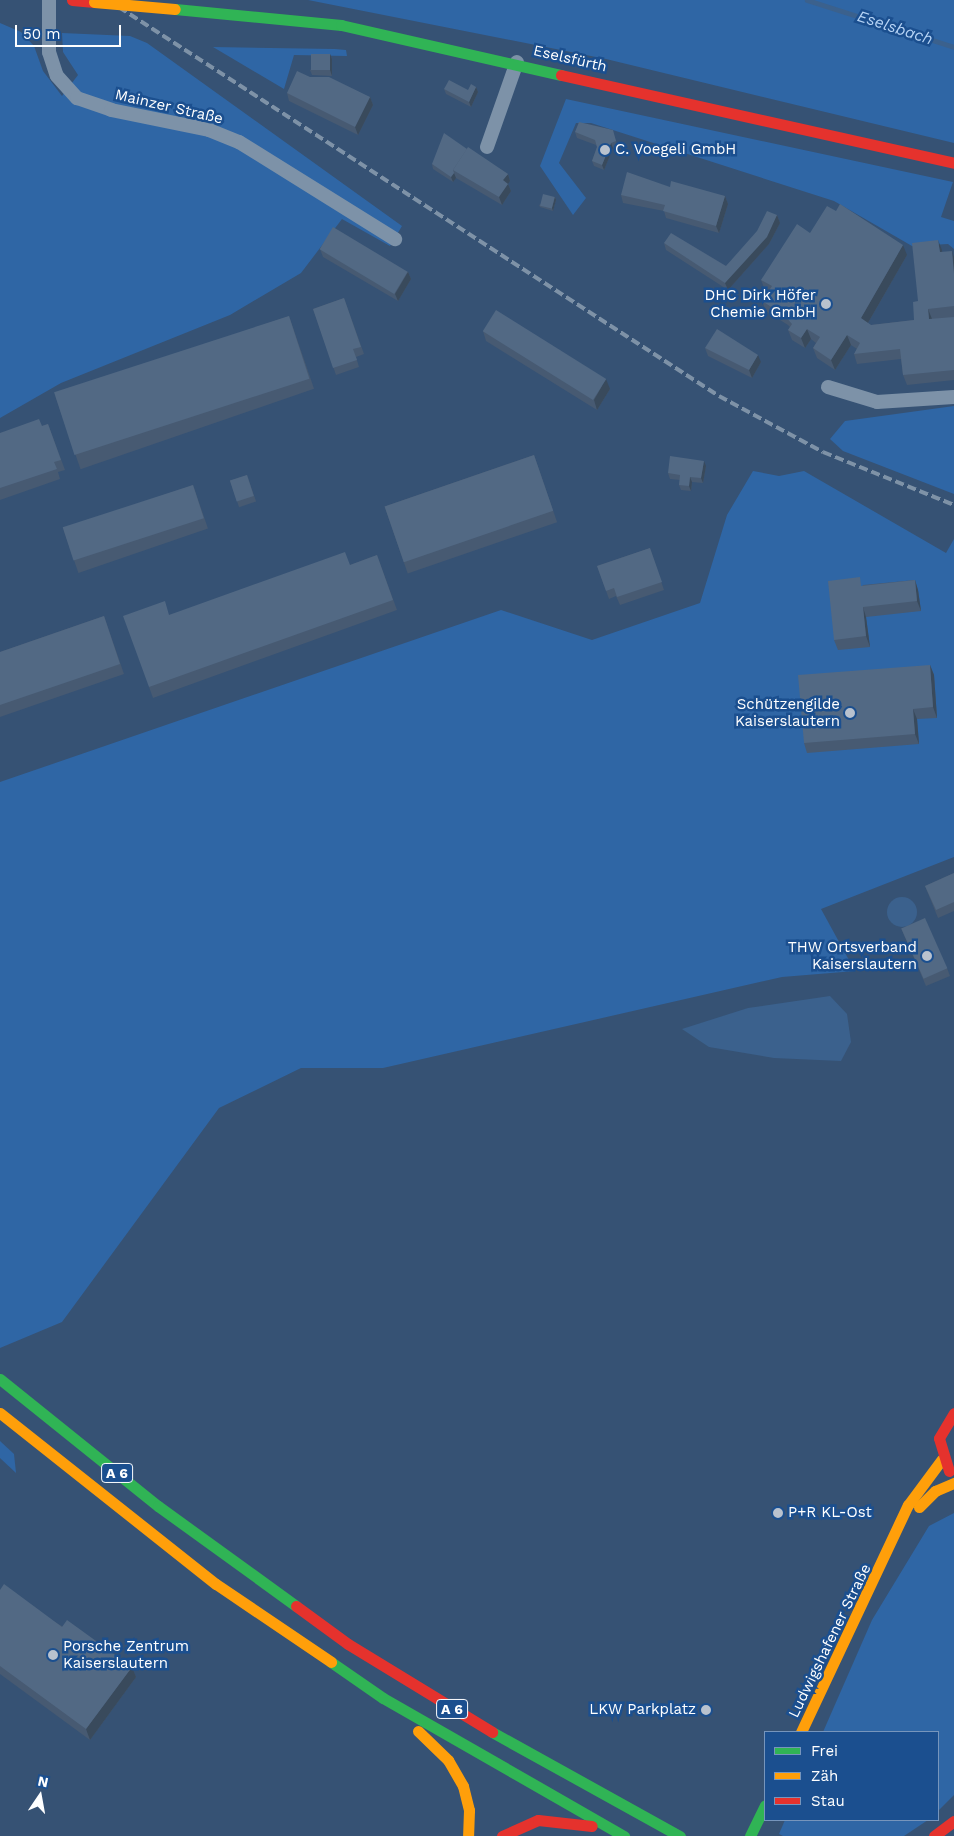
<!DOCTYPE html>
<html>
<head>
<meta charset="utf-8">
<style>
	body { margin:0 }
	#map { position:relative; width:954px; height:1836px; overflow:hidden; background:#365274; font-family:"Work Sans",sans-serif }
	div>[style] { position:absolute }
	.green>* { inset:0; background:#2f66a5 }
	.water>* { inset:0; background:#3b618d }
	.round { border-radius:50% }
	.stream>* { height:4.5px; margin:-2.25px; padding:0 2.25px; transform-origin:2.25px; border-radius:2.25px; background:#3b618d }
	.street>* { height:14px; margin:-7px; padding:0 7px; transform-origin:7px; border-radius:7px; background:#7d92a8 }
	.fast>* { height:11px; margin:-5.5px; padding:0 5.5px; transform-origin:5.5px; border-radius:5.5px; background:#30b455 }
	.slow>* { height:11px; margin:-5.5px; padding:0 5.5px; transform-origin:5.5px; border-radius:5.5px; background:#ff9f0a }
	.jam>* { height:11px; margin:-5.5px; padding:0 5.5px; transform-origin:5.5px; border-radius:5.5px; background:#e5322d }
	.rail>* { height:4px; margin-top:-2px; transform-origin:0; background:repeating-linear-gradient(90deg,#7e92a7 0 9px,transparent 0 13px) }
	.slow-bridge>* { height:11px; margin:-5.5px; padding:0 5.5px; transform-origin:5.5px; border-radius:5.5px; background:#ff9f0a }
	.wall>* { inset:0; background:#475a72; transform-origin:0 0 }
	.shaded-wall>* { inset:0; background:#394a5c }
	.building>* { inset:0; background:#526984; transform-origin:0 0 }
	.dots>* { width:14px; height:14px; translate:-50% -50%; box-sizing:border-box; border:2px solid #1b4f8f; border-radius:50% }
	span { translate:-50% -50%; white-space:nowrap; text-align:center; line-height:1.15; -webkit-text-stroke:5px #1b4f8f; paint-order:stroke }
	.shield-label span { padding:1px 4px; background:#1b4f8f; border:1px solid; border-radius:4px; -webkit-text-stroke-width:0 }
	.shield-label { font-size:14px; color:#fff; font-weight:700 }
	.street-label { font-size:15px; color:#fff }
	.poi-label { font-size:15px; color:#fff }
	.left { translate:0 -50%; text-align:left }
	.right { translate:-100% -50%; text-align:right }
	.water-label { font-size:16px; color:#b5d3f5; font-style:italic }
	.legend { position:absolute; left:764px; top:1731px; width:175px; height:90px; box-sizing:border-box; background:#1b4f8f; border:1px solid #7695bc; margin:0; padding:6px 9px; list-style:none; font-size:15px; color:#fff }
	.legend li { display:flex; align-items:center; gap:10px; height:25px }
	.legend b { width:25px; border:1px solid #7695bc }
	.north { position:absolute; left:15px; top:1771px; width:50px; height:50px; -webkit-text-stroke:4px #1b4f8f; paint-order:stroke; rotate:12deg; font-size:14px; font-weight:700; line-height:20px; text-align:center; color:#fff }
	.north::after { content:''; display:block; margin:auto; width:18px; height:22px; background:#fff; clip-path:polygon(50% 0,100% 100%,50% 72%,0 100%) }
	.scale { position:absolute; left:15px; top:25px; width:106px; height:22px; box-sizing:border-box; border:2px solid #fff; border-top:0; padding-left:6px; font-size:15px; line-height:18px; white-space:nowrap; color:#fff; -webkit-text-stroke:4px #1b4f8f; paint-order:stroke }
</style>
</head>
<body>
<div id="map">
	<div class="green">
		<div style="clip-path:polygon(308px 0,954px 0,954px 143px,606px 59px)"></div>
		<div style="clip-path:polygon(0 23px,21px 32px,34px 46px,43px 71px,62px 96px,78px 75px,63px 52px,62px 33px,130px 36px,147px 43px,402px 226px,390px 246px,342px 219px,301px 273px,230px 315px,61px 383px,0 418px)"></div>
		<div style="clip-path:polygon(213px 47px,335px 49px,346px 50px,347px 56px,294px 55px,284px 89px)"></div>
		<div style="clip-path:polygon(566px 99px,953px 182px,941px 217px,954px 221px,954px 249px,948px 244px,912px 246px,834px 201px,591px 123px,576px 123px,559px 163px,586px 198px,573px 215px,540px 166px)"></div>
		<div style="clip-path:polygon(954px 406px,954px 494px,843px 451px,830px 439px,845px 421px)"></div>
		<div style="clip-path:polygon(753px 471px,779px 476px,804px 471px,946px 553px,954px 539px,954px 857px,821px 909px,855px 971px,782px 977px,383px 1068px,301px 1068px,219px 1108px,62px 1322px,0 1348px,0 782px,501px 610px,592px 640px,700px 603px,727px 515px)"></div>
		<div style="clip-path:polygon(0 1441px,14px 1454px,16px 1473px,0 1458px)"></div>
		<div style="clip-path:polygon(954px 1513px,954px 1795px,938px 1811px,938px 1732px,823px 1732px,872px 1620px,929px 1526px)"></div>
		<div style="clip-path:polygon(785px 1820px,928px 1820px,904px 1836px,783px 1836px,779px 1834px)"></div>
	</div>
	<div class="water">
		<div class="round" style="left:887px;top:897px;width:30px;height:30px"></div>
		<div style="clip-path:polygon(830px 996px,847px 1014px,851px 1042px,841px 1061px,774px 1058px,709px 1047px,682px 1029px,748px 1008px)"></div>
	</div>
	<div class="stream">
		<div style="left:807px;top:0;width:154px;rotate:17.7deg"></div>
	</div>
	<div class="street">
		<div style="left:49px;top:0;width:52px;rotate:90deg"></div>
		<div style="left:49px;top:52px;width:25px;rotate:72deg"></div>
		<div style="left:57px;top:76px;width:30px;rotate:48deg"></div>
		<div style="left:77px;top:98px;width:36px;rotate:19deg"></div>
		<div style="left:111px;top:110px;width:100px;rotate:11.5deg"></div>
		<div style="left:209px;top:130px;width:32px;rotate:22deg"></div>
		<div style="left:239px;top:142px;width:184px;rotate:31.9deg"></div>
		<div style="left:487px;top:147px;width:90px;rotate:-70.6deg"></div>
		<div style="left:828px;top:387px;width:51px;rotate:17deg"></div>
		<div style="left:877px;top:402px;width:77px;rotate:-3.7deg"></div>
	</div>
	<div class="fast">
		<div style="left:175px;top:9px;width:167px;rotate:5.5deg"></div>
		<div style="left:341px;top:25px;width:226px;rotate:12.8deg"></div>
		<div style="left:0;top:1379px;width:203px;rotate:38.8deg"></div>
		<div style="left:158px;top:1506px;width:170px;rotate:35.9deg"></div>
		<div style="left:331px;top:1662px;width:63px;rotate:34.7deg"></div>
		<div style="left:383px;top:1698px;width:278px;rotate:29.8deg"></div>
		<div style="left:492px;top:1732px;width:215px;rotate:29deg"></div>
		<div style="left:750px;top:1836px;width:34px;rotate:-64deg"></div>
	</div>
	<div class="slow">
		<div style="left:0;top:1413px;width:275px;rotate:38.4deg"></div>
		<div style="left:216px;top:1584px;width:139px;rotate:34.1deg"></div>
		<div style="left:919px;top:1507px;width:23px;rotate:-45deg"></div>
		<div style="left:935px;top:1491px;width:21px;rotate:-23deg"></div>
		<div style="left:418px;top:1731px;width:42px;rotate:44deg"></div>
		<div style="left:448px;top:1760px;width:30px;rotate:60deg"></div>
		<div style="left:463px;top:1786px;width:25px;rotate:76deg"></div>
		<div style="left:469px;top:1810px;width:26px;rotate:92deg"></div>
		<div style="left:801px;top:1732px;width:251px;rotate:-64.8deg"></div>
		<div style="left:908px;top:1505px;width:57px;rotate:-53.5deg"></div>
	</div>
	<div class="jam">
		<div style="left:72px;top:0;width:22px;rotate:5deg"></div>
		<div style="left:561px;top:75px;width:403px;rotate:12.6deg"></div>
		<div style="left:949px;top:1471px;width:34px;rotate:-107deg"></div>
		<div style="left:939px;top:1438px;width:29px;rotate:-59deg"></div>
		<div style="left:296px;top:1606px;width:64px;rotate:36.2deg"></div>
		<div style="left:348px;top:1644px;width:169px;rotate:31.4deg"></div>
		<div style="left:502px;top:1836px;width:39px;rotate:-24deg"></div>
		<div style="left:538px;top:1820px;width:54px;rotate:6.3deg"></div>
		<div style="left:934px;top:1836px;width:25px;rotate:-37deg"></div>
	</div>
	<div class="rail">
		<div style="left:108px;top:0;width:728px;rotate:32.95deg"></div>
		<div style="left:719px;top:396px;width:118px;rotate:28.3deg"></div>
		<div style="left:823px;top:452px;width:141px;rotate:22deg"></div>
	</div>
	<div class="slow-bridge">
		<div style="left:94px;top:2px;width:81px;rotate:4.9deg"></div>
	</div>
	<div class="wall">
		<div style="clip-path:polygon(330px 54px,332px 59px,332px 76px,312px 75px,310px 70px)"></div>
		<div style="clip-path:polygon(310px 77px,370px 97px,373px 105px,358px 135px,289px 101px,287px 93px)"></div>
		<div style="clip-path:polygon(476px 87px,478px 92px,471px 107px,446px 94px,444px 89px,468px 90px)"></div>
		<div style="clip-path:polygon(575px 132px,614px 135px,618px 147px,613px 148px,604px 170px,594px 166px,592px 161px,597px 147px,596px 145px,577px 138px)"></div>
		<div style="clip-path:polygon(467px 149px,508px 174px,510px 181px,508px 184px,511px 191px,502px 205px,456px 178px,453px 182px,433px 169px,432px 164px)"></div>
		<div style="clip-path:polygon(670px 187px,725px 196px,728px 204px,719px 233px,666px 218px,664px 211px,623px 203px,621px 195px)"></div>
		<div style="clip-path:polygon(555px 197px,556px 200px,553px 211px,540px 207px,539px 205px)"></div>
		<div style="clip-path:polygon(777px 215px,780px 223px,769px 244px,728px 290px,666px 250px,664px 243px,726px 266px)"></div>
		<div style="clip-path:polygon(810px 233px,907px 255px,868px 323px,871px 325px,914px 320px,918px 301px,942px 250px,942px 252px,954px 257px,954px 380px,907px 385px,903px 375px,901px 359px,857px 364px,854px 354px,857px 349px,851px 345px,835px 370px,817px 358px,813px 348px,816px 343px,811px 339px,805px 348px,792px 340px,788px 330px,790px 327px,788px 325px,766px 311px,762px 301px,768px 292px,765px 290px,761px 280px)"></div>
		<div style="clip-path:polygon(320px 249px,408px 272px,411px 279px,398px 301px,323px 257px)"></div>
		<div style="clip-path:polygon(344px 298px,364px 354px,356px 357px,359px 367px,336px 375px,313px 309px)"></div>
		<div style="left:289px;top:316px;width:77px;height:247px;rotate:71deg"></div>
		<div style="clip-path:polygon(483px 331px,610px 389px,597px 410px,486px 341px)"></div>
		<div style="clip-path:polygon(705px 348px,761px 362px,752px 378px,708px 356px)"></div>
		<div style="clip-path:polygon(48px 424px,65px 470px,58px 472px,60px 479px,0 500px,0 433px,42px 426px)"></div>
		<div style="left:534px;top:455px;width:71px;height:158px;rotate:71deg"></div>
		<div style="clip-path:polygon(706px 466px,703px 483px,692px 482px,691px 491px,681px 490px,679px 485px,680px 480px,670px 479px,668px 473px)"></div>
		<div style="left:247px;top:475px;width:28px;height:18px;rotate:71deg"></div>
		<div style="left:193px;top:485px;width:46px;height:137px;rotate:71deg"></div>
		<div style="clip-path:polygon(650px 548px,664px 590px,620px 605px,616px 596px,609px 599px,597px 566px)"></div>
		<div style="clip-path:polygon(377px 555px,397px 610px,153px 698px,149px 687px,169px 615px,350px 565px)"></div>
		<div style="clip-path:polygon(915px 580px,918px 590px,921px 611px,866px 617px,870px 647px,838px 650px,834px 640px,863px 585px)"></div>
		<div style="clip-path:polygon(104px 616px,124px 674px,0 717px,0 652px)"></div>
		<div style="clip-path:polygon(930px 665px,934px 675px,937px 718px,917px 719px,919px 744px,807px 753px,804px 743px)"></div>
		<div style="clip-path:polygon(954px 873px,954px 911px,938px 918px,925px 886px)"></div>
		<div style="clip-path:polygon(901px 928px,947px 968px,950px 976px,926px 986px)"></div>
		<div style="clip-path:polygon(0 1590px,132px 1667px,136px 1677px,90px 1740px,0 1674px)"></div>
	</div>
	<div class="shaded-wall">
		<div style="clip-path:polygon(330px 54px,332px 59px,332px 76px,330px 70px)"></div>
		<div style="clip-path:polygon(476px 87px,478px 92px,471px 107px,469px 102px)"></div>
		<div style="clip-path:polygon(370px 97px,373px 105px,358px 135px,355px 127px)"></div>
		<div style="clip-path:polygon(611px 143px,613px 148px,604px 170px,602px 165px)"></div>
		<div style="clip-path:polygon(454px 173px,456px 178px,453px 182px,451px 177px)"></div>
		<div style="clip-path:polygon(508px 174px,510px 181px,508px 184px,511px 191px,502px 205px,499px 197px,503px 180px)"></div>
		<div style="clip-path:polygon(725px 196px,728px 204px,719px 233px,716px 226px)"></div>
		<div style="clip-path:polygon(555px 197px,556px 200px,553px 211px,552px 208px)"></div>
		<div style="clip-path:polygon(777px 215px,780px 223px,769px 244px,728px 290px,725px 283px)"></div>
		<div style="clip-path:polygon(938px 240px,942px 250px,943px 262px,940px 252px)"></div>
		<div style="clip-path:polygon(903px 245px,907px 255px,865px 328px,861px 318px)"></div>
		<div style="clip-path:polygon(952px 251px,954px 257px,954px 274px)"></div>
		<div style="clip-path:polygon(408px 272px,411px 279px,398px 301px,395px 294px)"></div>
		<div style="clip-path:polygon(928px 309px,932px 319px,929px 319px)"></div>
		<div style="clip-path:polygon(807px 329px,811px 339px,805px 348px,801px 338px)"></div>
		<div style="clip-path:polygon(847px 335px,851px 345px,835px 370px,831px 360px)"></div>
		<div style="clip-path:polygon(758px 355px,761px 362px,752px 378px,749px 370px)"></div>
		<div style="clip-path:polygon(606px 379px,610px 389px,597px 410px,594px 400px)"></div>
		<div style="clip-path:polygon(704px 461px,706px 466px,703px 483px,701px 478px)"></div>
		<div style="clip-path:polygon(690px 477px,692px 482px,691px 491px,689px 486px)"></div>
		<div style="clip-path:polygon(915px 580px,918px 590px,921px 611px,917px 601px)"></div>
		<div style="clip-path:polygon(863px 607px,866px 617px,870px 647px,866px 636px)"></div>
		<div style="clip-path:polygon(930px 665px,934px 675px,937px 718px,933px 707px)"></div>
		<div style="clip-path:polygon(913px 709px,917px 719px,919px 744px,915px 734px)"></div>
		<div style="clip-path:polygon(132px 1667px,136px 1677px,90px 1740px,86px 1729px)"></div>
	</div>
	<div class="building">
		<div style="left:311px;top:54px;width:19px;height:16px"></div>
		<div style="clip-path:polygon(297px 71px,310px 77px,329px 77px,370px 97px,355px 127px,287px 93px)"></div>
		<div style="clip-path:polygon(449px 80px,468px 90px,471px 84px,476px 87px,469px 102px,444px 89px)"></div>
		<div style="clip-path:polygon(579px 122px,613px 130px,616px 141px,611px 143px,602px 165px,592px 161px,597px 147px,595px 140px,575px 132px)"></div>
		<div style="clip-path:polygon(444px 133px,467px 149px,453px 170px,454px 173px,451px 177px,432px 164px)"></div>
		<div style="clip-path:polygon(468px 147px,508px 174px,503px 180px,508px 184px,499px 197px,453px 170px)"></div>
		<div style="clip-path:polygon(627px 172px,670px 187px,671px 181px,725px 196px,716px 226px,663px 211px,665px 205px,621px 195px)"></div>
		<div style="left:543px;top:194px;width:12px;height:12px;rotate:14deg"></div>
		<div style="clip-path:polygon(840px 204px,903px 245px,861px 318px,871px 325px,914px 320px,913px 302px,918px 301px,912px 243px,938px 240px,940px 252px,952px 251px,954px 274px,954px 306px,928px 309px,929px 319px,954px 317px,954px 370px,903px 375px,900px 349px,854px 354px,860px 343px,847px 335px,831px 360px,813px 348px,820px 337px,807px 329px,801px 338px,788px 330px,792px 324px,784px 315px,762px 301px,772px 286px,761px 280px,797px 224px,810px 233px,827px 206px,836px 211px)"></div>
		<div style="clip-path:polygon(767px 211px,777px 215px,767px 237px,725px 283px,664px 243px,671px 233px,726px 266px,757px 231px)"></div>
		<div style="left:333px;top:227px;width:87px;height:26px;rotate:31deg"></div>
		<div style="clip-path:polygon(344px 298px,361px 347px,353px 349px,357px 360px,333px 368px,313px 309px)"></div>
		<div style="left:496px;top:310px;width:130px;height:25px;rotate:32deg"></div>
		<div style="left:289px;top:316px;width:66px;height:247px;rotate:72deg"></div>
		<div style="clip-path:polygon(717px 329px,758px 355px,749px 370px,705px 348px)"></div>
		<div style="clip-path:polygon(39px 419px,42px 426px,48px 424px,61px 460px,54px 462px,57px 469px,0 488px,0 433px)"></div>
		<div style="left:534px;top:455px;width:59px;height:158px;rotate:71deg"></div>
		<div style="clip-path:polygon(670px 456px,704px 461px,701px 478px,690px 477px,689px 486px,679px 485px,680px 475px,668px 473px)"></div>
		<div style="left:247px;top:475px;width:22px;height:18px;rotate:72deg"></div>
		<div style="left:193px;top:485px;width:35px;height:137px;rotate:72deg"></div>
		<div style="clip-path:polygon(650px 548px,662px 582px,617px 597px,614px 588px,606px 591px,597px 566px)"></div>
		<div style="clip-path:polygon(345px 552px,350px 565px,377px 555px,393px 600px,149px 687px,123px 616px,165px 601px,169px 615px)"></div>
		<div style="clip-path:polygon(860px 577px,861px 586px,915px 580px,917px 601px,863px 607px,866px 636px,834px 640px,828px 581px)"></div>
		<div style="clip-path:polygon(104px 616px,120px 664px,0 705px,0 652px)"></div>
		<div style="clip-path:polygon(930px 665px,933px 707px,913px 709px,915px 734px,804px 743px,798px 675px)"></div>
		<div style="clip-path:polygon(954px 873px,954px 902px,936px 910px,925px 886px)"></div>
		<div style="left:925px;top:918px;width:55px;height:26px;rotate:66deg"></div>
		<div style="clip-path:polygon(4px 1584px,62px 1627px,67px 1620px,132px 1667px,86px 1729px,0 1666px,0 1590px)"></div>
	</div>
	<div class="dots">
		<div style="left:605px;top:150px;background:#b9c2ce"></div>
		<div style="left:826px;top:304px;background:#b9c2ce"></div>
		<div style="left:850px;top:713px;background:#b9c2ce"></div>
		<div style="left:927px;top:956px;background:#b9c2ce"></div>
		<div style="left:778px;top:1513px;background:#b9c2ce"></div>
		<div style="left:53px;top:1655px;background:#b9c2ce"></div>
		<div style="left:706px;top:1710px;background:#b9c2ce"></div>
	</div>
	<div class="shield-label">
		<span style="left:117px;top:1473px">A 6</span>
		<span style="left:452px;top:1709px">A 6</span>
	</div>
	<div class="street-label">
		<span style="left:570px;top:59px;rotate:13deg">Eselsfürth</span>
		<span style="left:169px;top:107px;rotate:13deg">Mainzer Straße</span>
		<span style="left:830px;top:1641px;rotate:-64deg">Ludwigshafener Straße</span>
	</div>
	<div class="poi-label">
		<span class="left" style="left:615px;top:150px">C. Voegeli GmbH</span>
		<span class="right" style="left:816px;top:304px">DHC Dirk Höfer<br>Chemie GmbH</span>
		<span class="right" style="left:840px;top:713px">Schützengilde<br>Kaiserslautern</span>
		<span class="right" style="left:917px;top:956px">THW Ortsverband<br>Kaiserslautern</span>
		<span class="left" style="left:788px;top:1513px">P+R KL-Ost</span>
		<span class="left" style="left:63px;top:1655px">Porsche Zentrum<br>Kaiserslautern</span>
		<span class="right" style="left:696px;top:1710px">LKW Parkplatz</span>
	</div>
	<div class="water-label">
		<span style="left:895px;top:28px;rotate:18deg">Eselsbach</span>
	</div>
	<ul class="legend">
	<li><b style="height:6px;background:#30b455"></b>Frei</li>
	<li><b style="height:6px;background:#ff9f0a"></b>Zäh</li>
	<li><b style="height:6px;background:#e5322d"></b>Stau</li>
	</ul>
	<div class="north">N</div>
	<div class="scale">50 m</div>
</div>
</body>
</html>
